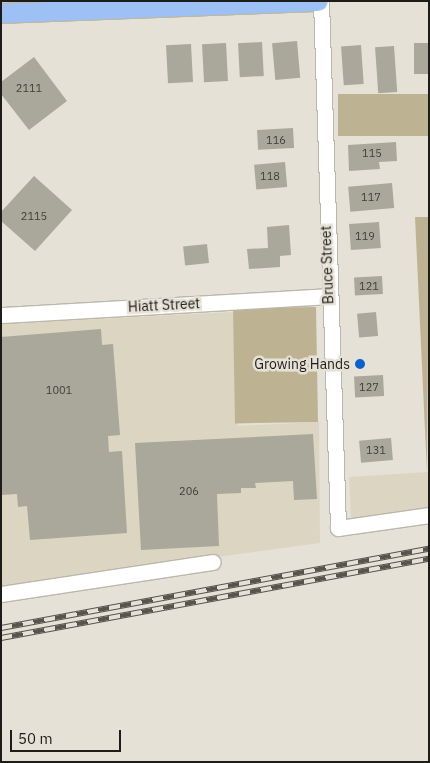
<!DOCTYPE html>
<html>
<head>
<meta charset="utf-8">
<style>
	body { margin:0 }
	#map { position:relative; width:430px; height:763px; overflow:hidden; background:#e5e1d6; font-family:"IBM Plex Sans",sans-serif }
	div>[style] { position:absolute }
	.built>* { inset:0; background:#dbd5c2 }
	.green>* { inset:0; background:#bdb393; transform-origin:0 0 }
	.building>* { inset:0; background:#aaa79b; transform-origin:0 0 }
	.roads { filter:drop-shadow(1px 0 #bab7ab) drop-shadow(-1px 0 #bab7ab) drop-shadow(0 1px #bab7ab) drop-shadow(0 -1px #bab7ab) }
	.minor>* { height:15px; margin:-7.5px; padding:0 7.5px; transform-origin:7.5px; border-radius:7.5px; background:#fff }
	.major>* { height:19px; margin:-9.5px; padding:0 9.5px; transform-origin:9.5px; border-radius:9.5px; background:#9dc1f4 }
	.rail>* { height:5.5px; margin-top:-2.75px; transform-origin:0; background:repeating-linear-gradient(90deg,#e5e1d6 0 11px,#57544e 0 22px); box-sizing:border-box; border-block:1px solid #57544e }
	.dots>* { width:14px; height:14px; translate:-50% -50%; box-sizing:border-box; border:2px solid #e5e1d6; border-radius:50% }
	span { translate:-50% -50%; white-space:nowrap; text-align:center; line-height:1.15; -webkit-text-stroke:5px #e5e1d6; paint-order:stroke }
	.number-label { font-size:11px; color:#413f39 }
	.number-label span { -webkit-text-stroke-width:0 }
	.street-label { font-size:14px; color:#1e1c18 }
	.poi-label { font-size:14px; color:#1e1c18 }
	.right { translate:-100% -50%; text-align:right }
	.frame { position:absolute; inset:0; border:2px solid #1e1c18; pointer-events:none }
	.scale { position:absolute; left:10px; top:730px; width:111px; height:22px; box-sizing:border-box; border:2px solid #1e1c18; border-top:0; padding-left:6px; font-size:15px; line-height:18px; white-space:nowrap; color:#1e1c18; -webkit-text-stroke:4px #e5e1d6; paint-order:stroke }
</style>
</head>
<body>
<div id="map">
	<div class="built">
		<div style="clip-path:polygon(233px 312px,238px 426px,319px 422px,320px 543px,1px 586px,1px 324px)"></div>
		<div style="clip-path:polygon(429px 472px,429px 511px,360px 522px,351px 518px,349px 477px)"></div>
	</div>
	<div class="green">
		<div style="left:429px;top:94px;width:42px;height:91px;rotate:90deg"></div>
		<div style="clip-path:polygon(415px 217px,429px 217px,427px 473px)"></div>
		<div style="left:316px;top:307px;width:115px;height:83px;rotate:89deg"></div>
	</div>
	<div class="building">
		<div style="left:297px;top:41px;width:37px;height:25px;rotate:85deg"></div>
		<div style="left:262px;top:42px;width:34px;height:24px;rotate:87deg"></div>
		<div style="left:226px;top:43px;width:38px;height:24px;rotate:87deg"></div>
		<div style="left:429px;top:43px;width:31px;height:15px;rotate:90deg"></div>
		<div style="left:191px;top:44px;width:38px;height:25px;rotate:87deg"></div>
		<div style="left:361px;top:45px;width:39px;height:20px;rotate:86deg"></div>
		<div style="left:394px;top:46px;width:46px;height:19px;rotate:86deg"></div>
		<div style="clip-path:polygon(34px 57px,67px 101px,29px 130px,1px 94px,1px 82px)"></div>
		<div style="left:293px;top:128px;width:20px;height:36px;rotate:87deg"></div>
		<div style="clip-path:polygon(396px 142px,397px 161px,379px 162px,380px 169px,349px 171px,348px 145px)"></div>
		<div style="left:285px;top:162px;width:25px;height:31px;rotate:85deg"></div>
		<div style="clip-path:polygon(34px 176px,72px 210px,35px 251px,1px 221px,1px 212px)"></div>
		<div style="left:392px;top:183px;width:25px;height:44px;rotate:85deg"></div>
		<div style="left:379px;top:222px;width:26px;height:30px;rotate:86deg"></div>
		<div style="clip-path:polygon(289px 225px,291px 255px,280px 256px,280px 267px,249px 269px,247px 249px,268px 248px,267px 227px)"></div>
		<div style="left:207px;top:244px;width:19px;height:24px;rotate:84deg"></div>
		<div style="left:382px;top:276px;width:18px;height:28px;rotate:87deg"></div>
		<div style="left:376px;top:312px;width:24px;height:19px;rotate:85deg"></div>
		<div style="clip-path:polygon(101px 329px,102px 345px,113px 344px,120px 435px,108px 436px,109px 452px,122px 451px,127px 533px,30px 540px,27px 506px,18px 507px,17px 494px,1px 495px,1px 337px)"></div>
		<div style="left:383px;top:375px;width:21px;height:29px;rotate:87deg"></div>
		<div style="clip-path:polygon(313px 434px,317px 499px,294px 500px,293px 481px,255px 483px,256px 488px,241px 488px,241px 493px,217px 494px,219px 546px,141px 550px,135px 443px)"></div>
		<div style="left:391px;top:438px;width:22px;height:32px;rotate:85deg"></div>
	</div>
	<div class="roads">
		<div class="minor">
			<div style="left:321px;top:1px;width:527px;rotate:88.15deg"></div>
			<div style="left:338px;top:528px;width:92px;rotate:-8.1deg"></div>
			<div style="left:1px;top:315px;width:327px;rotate:-3.3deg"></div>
			<div style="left:1px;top:594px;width:214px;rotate:-8.6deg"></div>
		</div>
		<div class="major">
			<div style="left:1px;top:13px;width:317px;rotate:-2.2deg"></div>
		</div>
	</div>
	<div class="rail">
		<div style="left:1px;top:628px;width:435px;rotate:-10.5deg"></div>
		<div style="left:1px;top:638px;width:435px;rotate:-10.5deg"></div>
	</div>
	<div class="dots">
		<div style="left:360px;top:364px;background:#0962cb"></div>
	</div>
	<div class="number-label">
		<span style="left:29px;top:88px">2111</span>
		<span style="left:276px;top:140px">116</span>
		<span style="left:372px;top:153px">115</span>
		<span style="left:270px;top:176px">118</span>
		<span style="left:371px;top:197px">117</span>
		<span style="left:34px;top:216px">2115</span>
		<span style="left:365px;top:236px">119</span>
		<span style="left:369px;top:286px">121</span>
		<span style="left:369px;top:387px">127</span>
		<span style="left:59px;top:390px">1001</span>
		<span style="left:376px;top:450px">131</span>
		<span style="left:189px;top:491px">206</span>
	</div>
	<div class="street-label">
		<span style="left:327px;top:265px;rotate:-92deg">Bruce Street</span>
		<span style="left:164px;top:305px;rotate:-3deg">Hiatt Street</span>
	</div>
	<div class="poi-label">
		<span class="right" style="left:350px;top:364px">Growing Hands</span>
	</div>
	<div class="frame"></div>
	<div class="scale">50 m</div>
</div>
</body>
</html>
